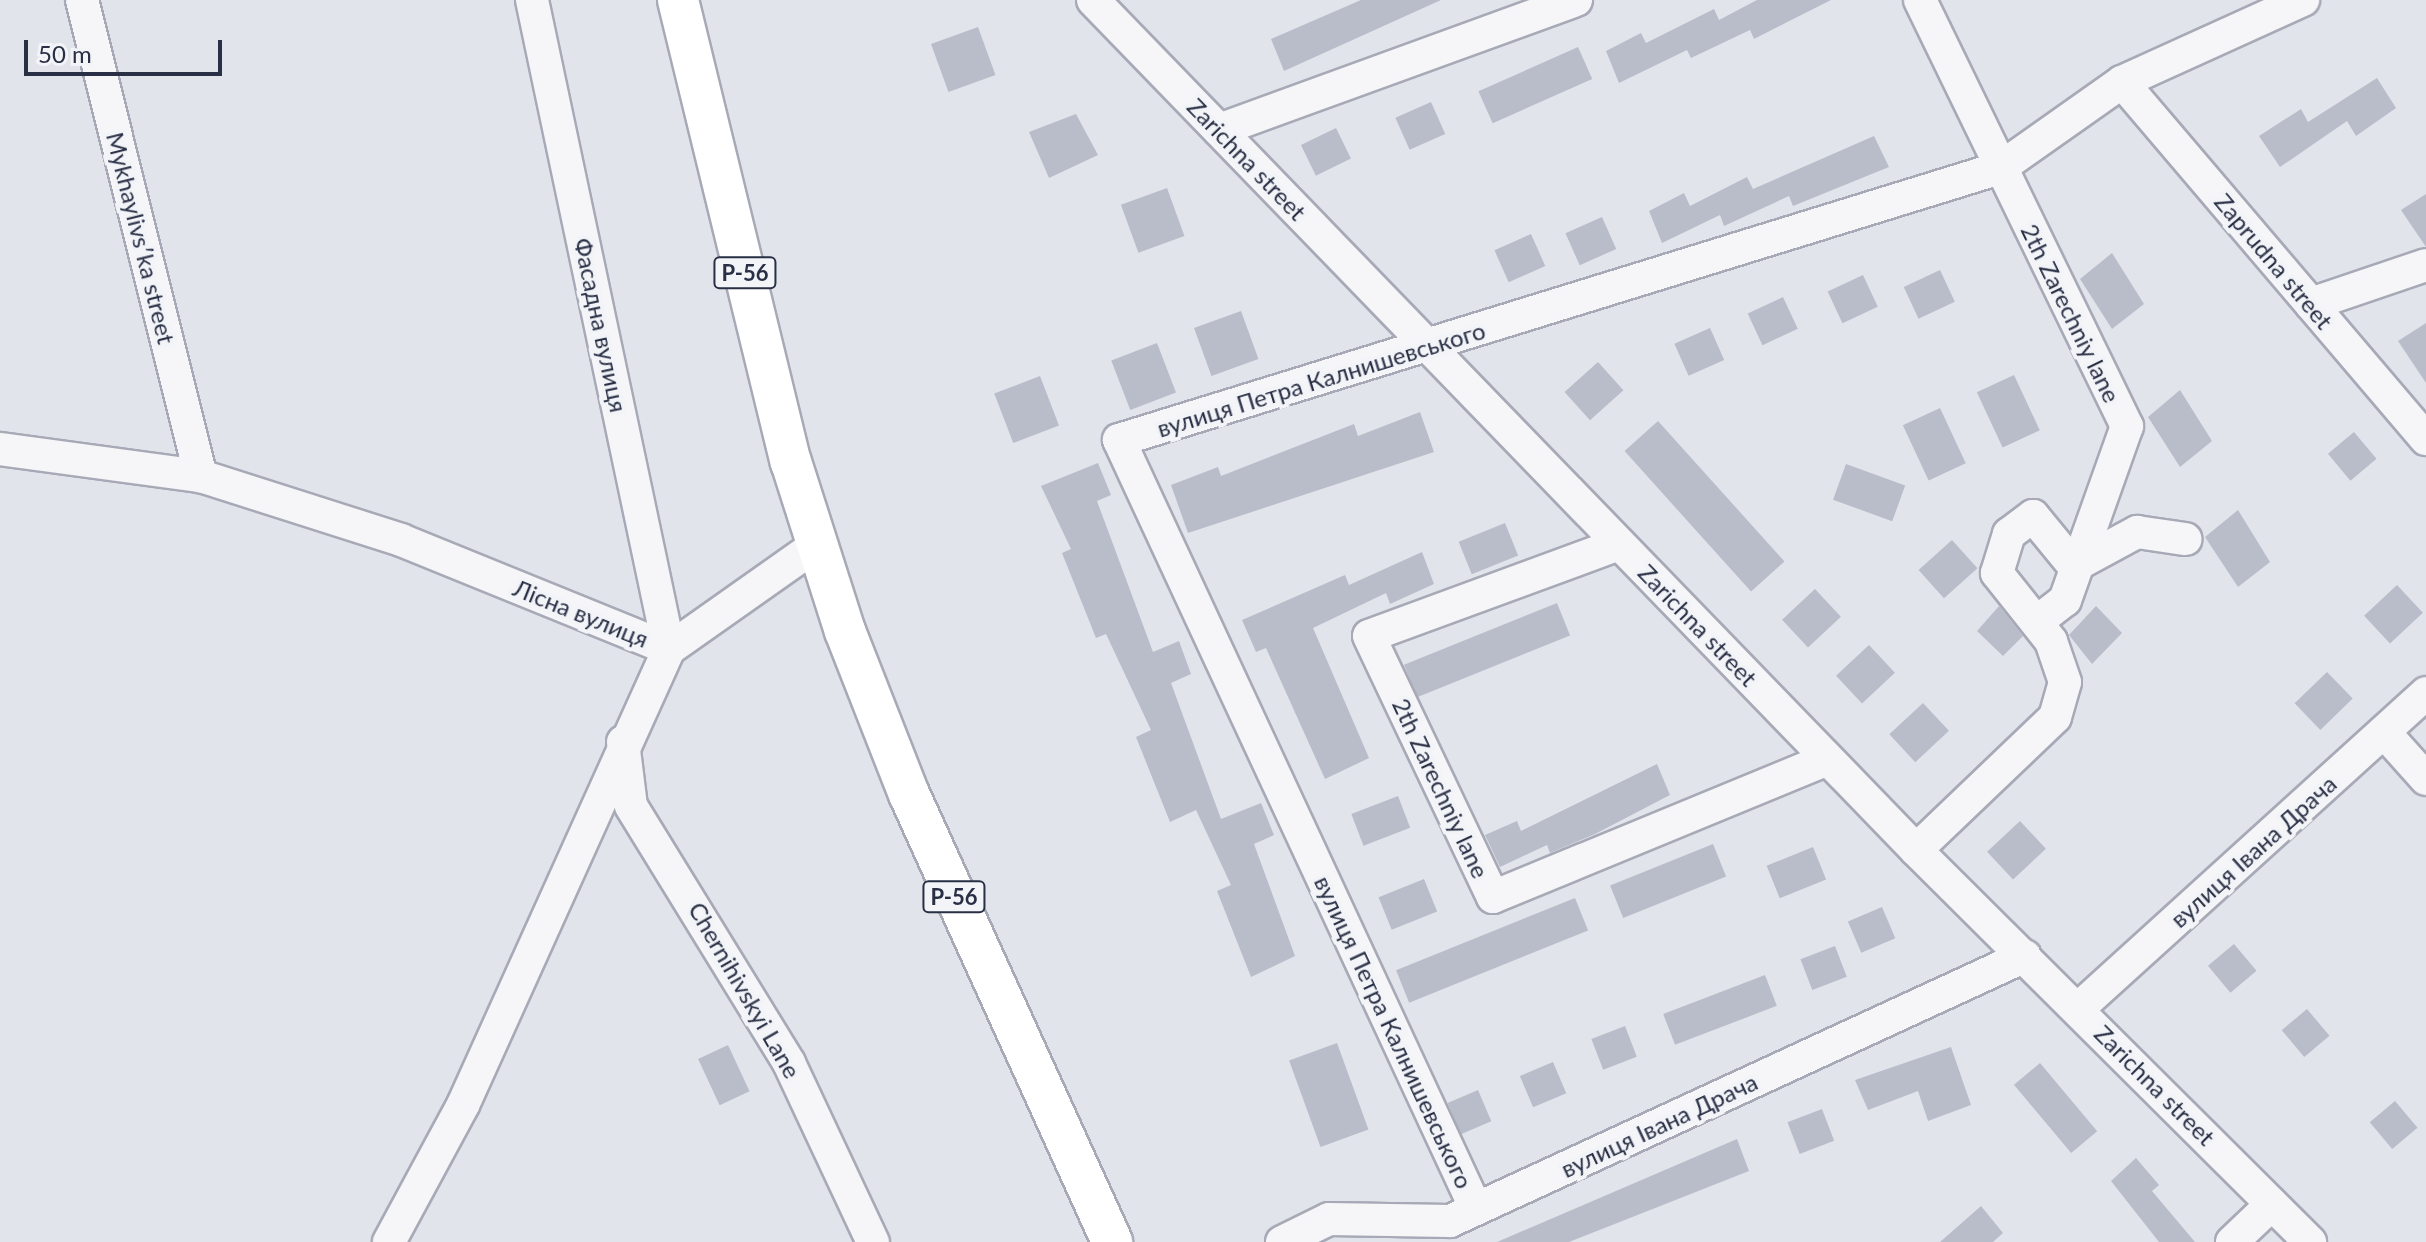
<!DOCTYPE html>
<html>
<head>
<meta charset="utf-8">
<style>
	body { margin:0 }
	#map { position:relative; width:2426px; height:1242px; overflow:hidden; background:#e2e4eb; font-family:Lato,sans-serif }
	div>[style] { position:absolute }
	.building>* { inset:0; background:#b9bdca; transform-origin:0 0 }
	.roads { filter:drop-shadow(2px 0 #a7aab6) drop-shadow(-2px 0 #a7aab6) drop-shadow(0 2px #a7aab6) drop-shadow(0 -2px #a7aab6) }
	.minor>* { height:32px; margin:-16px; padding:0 16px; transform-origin:16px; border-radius:16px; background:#f6f6f9 }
	.major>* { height:40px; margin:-20px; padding:0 20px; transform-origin:20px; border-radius:20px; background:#fff }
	span { translate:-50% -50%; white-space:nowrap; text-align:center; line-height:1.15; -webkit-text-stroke:8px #f2f4f8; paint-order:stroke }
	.shield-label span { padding:2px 6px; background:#f2f4f8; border:2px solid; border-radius:6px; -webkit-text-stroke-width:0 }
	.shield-label { font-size:22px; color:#292f45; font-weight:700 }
	.street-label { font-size:24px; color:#292f45 }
	.scale { position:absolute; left:24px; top:40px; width:198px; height:36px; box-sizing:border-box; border:4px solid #292f45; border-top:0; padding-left:10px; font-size:24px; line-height:28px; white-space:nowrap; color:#292f45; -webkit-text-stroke:6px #f2f4f8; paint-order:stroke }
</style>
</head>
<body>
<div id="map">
	<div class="building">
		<div style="clip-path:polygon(1361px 0,1441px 0,1284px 71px,1271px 39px)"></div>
		<div style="clip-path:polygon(1757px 0,1831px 0,1754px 39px,1750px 30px,1691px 58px,1687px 50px,1619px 83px,1606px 51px,1641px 33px,1646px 43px,1714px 9px,1719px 20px)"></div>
		<div style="left:978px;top:27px;width:51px;height:50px;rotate:70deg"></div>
		<div style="left:1578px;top:47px;width:35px;height:109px;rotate:66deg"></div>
		<div style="clip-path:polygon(2377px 78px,2396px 108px,2356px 136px,2347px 121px,2280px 167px,2259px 136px,2301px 109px,2308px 122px)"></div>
		<div style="left:1431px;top:102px;width:35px;height:39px;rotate:66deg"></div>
		<div style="clip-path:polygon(1076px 114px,1098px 155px,1049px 178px,1029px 132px)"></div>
		<div style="left:1336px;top:128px;width:34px;height:39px;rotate:64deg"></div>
		<div style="clip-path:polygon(1874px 136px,1889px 167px,1793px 206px,1789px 196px,1724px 226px,1720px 215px,1662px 243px,1649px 211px,1684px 193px,1690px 206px,1747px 177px,1753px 189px)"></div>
		<div style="left:1167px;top:188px;width:51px;height:49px;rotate:70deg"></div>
		<div style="clip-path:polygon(2426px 194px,2426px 247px,2401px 210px)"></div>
		<div style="left:1602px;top:217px;width:35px;height:40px;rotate:66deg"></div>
		<div style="left:1531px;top:234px;width:35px;height:40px;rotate:66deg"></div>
		<div style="clip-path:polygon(2112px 253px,2144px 304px,2112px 329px,2080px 279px)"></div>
		<div style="left:1940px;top:270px;width:35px;height:40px;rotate:65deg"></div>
		<div style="left:1863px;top:275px;width:35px;height:39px;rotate:65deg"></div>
		<div style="left:1783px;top:297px;width:35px;height:39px;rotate:65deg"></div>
		<div style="left:1241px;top:311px;width:51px;height:50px;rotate:70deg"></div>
		<div style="clip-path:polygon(2426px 323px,2426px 383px,2398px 341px)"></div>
		<div style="left:1710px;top:328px;width:35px;height:39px;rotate:66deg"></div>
		<div style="left:1157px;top:343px;width:53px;height:49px;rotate:69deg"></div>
		<div style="left:1598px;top:362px;width:38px;height:45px;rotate:48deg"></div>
		<div style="left:2014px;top:375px;width:61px;height:41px;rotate:65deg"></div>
		<div style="left:1040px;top:376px;width:53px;height:49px;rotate:69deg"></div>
		<div style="clip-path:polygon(2180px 390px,2212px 441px,2180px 467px,2148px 417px)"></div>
		<div style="left:1940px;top:408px;width:61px;height:41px;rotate:65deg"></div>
		<div style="clip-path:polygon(1420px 412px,1434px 452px,1188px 533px,1171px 485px,1218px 467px,1221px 476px,1354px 424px,1358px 436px)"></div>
		<div style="left:1658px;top:421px;width:189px;height:45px;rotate:48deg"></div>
		<div style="left:2354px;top:432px;width:35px;height:34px;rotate:50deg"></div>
		<div style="clip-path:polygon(1098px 463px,1111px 495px,1097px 501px,1153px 652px,1179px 641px,1191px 674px,1171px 683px,1221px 819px,1261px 803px,1274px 835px,1254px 844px,1295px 956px,1251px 977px,1217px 891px,1231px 885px,1196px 810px,1170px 822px,1136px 737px,1151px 730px,1106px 634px,1096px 638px,1062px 553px,1071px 549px,1041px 486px)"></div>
		<div style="left:1846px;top:464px;width:63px;height:38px;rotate:20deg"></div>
		<div style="clip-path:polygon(2238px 510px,2270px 562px,2238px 587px,2205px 537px)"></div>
		<div style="left:1505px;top:523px;width:35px;height:50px;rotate:68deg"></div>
		<div style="left:1952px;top:540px;width:38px;height:45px;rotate:48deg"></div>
		<div style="clip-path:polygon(1422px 552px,1434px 584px,1390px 604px,1386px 593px,1313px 628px,1369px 758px,1325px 779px,1266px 648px,1256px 652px,1242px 620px,1345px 575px,1349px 585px)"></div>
		<div style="left:2397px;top:585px;width:38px;height:45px;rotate:47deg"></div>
		<div style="left:1815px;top:589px;width:38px;height:45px;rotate:47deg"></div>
		<div style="left:1557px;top:603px;width:35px;height:165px;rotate:68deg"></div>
		<div style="clip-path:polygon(1999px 606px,2023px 636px,2003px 656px,1977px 631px)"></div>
		<div style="clip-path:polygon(2096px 606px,2122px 633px,2092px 664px,2069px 635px)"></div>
		<div style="left:1869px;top:645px;width:38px;height:45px;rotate:47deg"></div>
		<div style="left:2327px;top:672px;width:37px;height:45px;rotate:46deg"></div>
		<div style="left:1923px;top:703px;width:38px;height:46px;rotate:47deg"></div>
		<div style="clip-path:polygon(1657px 764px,1670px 795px,1595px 834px,1550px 853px,1547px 845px,1500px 867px,1485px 835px,1517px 821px,1521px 831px)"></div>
		<div style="left:1398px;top:796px;width:34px;height:50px;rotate:69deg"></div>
		<div style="left:2020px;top:821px;width:38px;height:45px;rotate:47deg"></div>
		<div style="left:1713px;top:844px;width:35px;height:111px;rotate:68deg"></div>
		<div style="left:1813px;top:847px;width:35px;height:50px;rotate:68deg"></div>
		<div style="left:1424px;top:879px;width:35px;height:49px;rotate:68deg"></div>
		<div style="left:1575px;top:898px;width:35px;height:193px;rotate:68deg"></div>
		<div style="left:1882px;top:907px;width:34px;height:37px;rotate:67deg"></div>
		<div style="left:2234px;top:944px;width:35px;height:34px;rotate:50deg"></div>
		<div style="left:1835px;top:946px;width:33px;height:37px;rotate:69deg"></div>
		<div style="left:1765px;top:975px;width:33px;height:109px;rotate:69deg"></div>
		<div style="left:2307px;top:1009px;width:35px;height:33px;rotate:50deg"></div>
		<div style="left:1625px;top:1026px;width:33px;height:36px;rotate:69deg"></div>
		<div style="left:1337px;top:1043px;width:92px;height:51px;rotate:70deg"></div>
		<div style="left:728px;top:1045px;width:51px;height:33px;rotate:65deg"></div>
		<div style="clip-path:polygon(1951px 1047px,1971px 1105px,1928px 1121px,1918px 1091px,1868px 1110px,1855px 1080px)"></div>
		<div style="left:1553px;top:1062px;width:34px;height:36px;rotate:67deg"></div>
		<div style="left:2040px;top:1063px;width:89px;height:34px;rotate:50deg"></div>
		<div style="left:1478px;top:1090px;width:34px;height:33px;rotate:67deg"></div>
		<div style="left:2395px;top:1101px;width:35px;height:33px;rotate:50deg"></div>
		<div style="left:1822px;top:1109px;width:34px;height:37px;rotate:69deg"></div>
		<div style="clip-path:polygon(1737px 1139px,1749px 1171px,1569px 1242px,1497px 1242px)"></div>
		<div style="clip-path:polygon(2136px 1158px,2159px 1185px,2152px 1191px,2195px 1242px,2159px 1242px,2111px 1181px)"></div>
		<div style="clip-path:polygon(1981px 1206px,2003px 1233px,1993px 1242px,1940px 1242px)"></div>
	</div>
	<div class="roads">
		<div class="minor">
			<div style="left:82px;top:0;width:491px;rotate:76deg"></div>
			<div style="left:532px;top:0;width:663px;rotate:78.08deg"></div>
			<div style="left:669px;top:649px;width:182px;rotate:-35.2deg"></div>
			<div style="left:1093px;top:0;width:1183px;rotate:45.92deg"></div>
			<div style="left:1916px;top:850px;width:556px;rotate:44.85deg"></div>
			<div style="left:1920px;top:0;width:474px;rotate:64.1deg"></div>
			<div style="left:2127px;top:426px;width:185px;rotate:109.6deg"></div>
			<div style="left:2065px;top:600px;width:36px;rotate:142deg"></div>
			<div style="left:2122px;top:82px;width:469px;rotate:49.6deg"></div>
			<div style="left:1219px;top:130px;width:380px;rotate:-20deg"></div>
			<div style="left:2311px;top:304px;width:121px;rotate:-18.7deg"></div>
			<div style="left:0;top:449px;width:203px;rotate:7.7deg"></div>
			<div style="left:201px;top:476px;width:210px;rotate:17.7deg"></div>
			<div style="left:401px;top:540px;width:289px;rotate:22.1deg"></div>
			<div style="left:669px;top:649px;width:500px;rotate:114.31deg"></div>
			<div style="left:463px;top:1105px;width:156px;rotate:118.4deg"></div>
			<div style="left:1619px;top:544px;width:266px;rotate:159.8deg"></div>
			<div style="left:1369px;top:636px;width:289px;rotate:64.6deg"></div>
			<div style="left:1493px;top:897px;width:361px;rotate:-22.4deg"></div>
			<div style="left:2384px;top:732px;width:63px;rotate:48.2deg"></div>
			<div style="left:623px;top:742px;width:64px;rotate:82.9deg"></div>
			<div style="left:631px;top:806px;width:302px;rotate:58.4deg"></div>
			<div style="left:789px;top:1063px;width:198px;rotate:64.9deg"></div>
			<div style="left:1916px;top:850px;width:192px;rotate:-43.7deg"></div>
			<div style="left:2055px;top:717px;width:36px;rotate:-74deg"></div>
			<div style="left:2065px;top:682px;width:43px;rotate:-108.9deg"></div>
			<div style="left:2051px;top:641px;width:87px;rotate:-128.5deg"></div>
			<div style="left:1997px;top:573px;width:41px;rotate:-72.9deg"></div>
			<div style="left:2009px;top:534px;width:30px;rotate:-37deg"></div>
			<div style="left:2033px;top:516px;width:65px;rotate:50.6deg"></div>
			<div style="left:2074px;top:566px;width:72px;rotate:-28.4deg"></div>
			<div style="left:2137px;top:532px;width:49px;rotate:8.3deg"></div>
			<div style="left:2079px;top:1008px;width:469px;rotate:-42.2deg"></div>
			<div style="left:1476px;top:1209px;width:848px;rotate:-114.9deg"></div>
			<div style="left:1119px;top:440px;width:922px;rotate:-17.16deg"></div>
			<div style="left:2000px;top:168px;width:149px;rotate:-35.2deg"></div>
			<div style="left:2122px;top:82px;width:199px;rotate:-24.4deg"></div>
			<div style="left:1282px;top:1242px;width:52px;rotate:-26.1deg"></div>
			<div style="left:1329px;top:1219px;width:121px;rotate:0.9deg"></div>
			<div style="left:1450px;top:1221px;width:633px;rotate:-24.74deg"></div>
			<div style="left:2232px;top:1242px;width:55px;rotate:-43.5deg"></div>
		</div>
		<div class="major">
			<div style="left:678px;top:0;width:476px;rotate:76.3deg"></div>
			<div style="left:791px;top:462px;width:177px;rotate:72.3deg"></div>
			<div style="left:845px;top:631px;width:175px;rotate:68.6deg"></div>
			<div style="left:909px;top:794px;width:492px;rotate:65.6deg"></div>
		</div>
	</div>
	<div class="shield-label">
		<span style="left:745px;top:273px">Р-56</span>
		<span style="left:954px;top:897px">Р-56</span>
	</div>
	<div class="street-label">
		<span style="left:1247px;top:159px;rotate:46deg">Zarichna street</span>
		<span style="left:141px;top:238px;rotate:76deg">Mykhaylivsʹka street</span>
		<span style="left:2274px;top:261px;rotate:50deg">Zaprudna street</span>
		<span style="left:2071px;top:313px;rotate:64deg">2th Zarechniy lane</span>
		<span style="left:601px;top:325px;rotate:78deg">Фасадна вулиця</span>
		<span style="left:1321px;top:379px;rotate:-17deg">вулиця Петра Калнишевського</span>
		<span style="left:581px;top:613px;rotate:22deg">Лісна вулиця</span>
		<span style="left:1698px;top:625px;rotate:46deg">Zarichna street</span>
		<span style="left:1441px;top:788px;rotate:65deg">2th Zarechniy lane</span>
		<span style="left:2253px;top:851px;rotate:-42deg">вулиця Івана Драча</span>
		<span style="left:745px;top:990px;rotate:60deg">Chernihivskyi Lane</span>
		<span style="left:1394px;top:1032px;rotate:65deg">вулиця Петра Калнишевського</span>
		<span style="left:2155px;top:1085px;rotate:45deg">Zarichna street</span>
		<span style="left:1659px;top:1125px;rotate:-25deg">вулиця Івана Драча</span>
	</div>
	<div class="scale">50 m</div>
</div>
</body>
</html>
